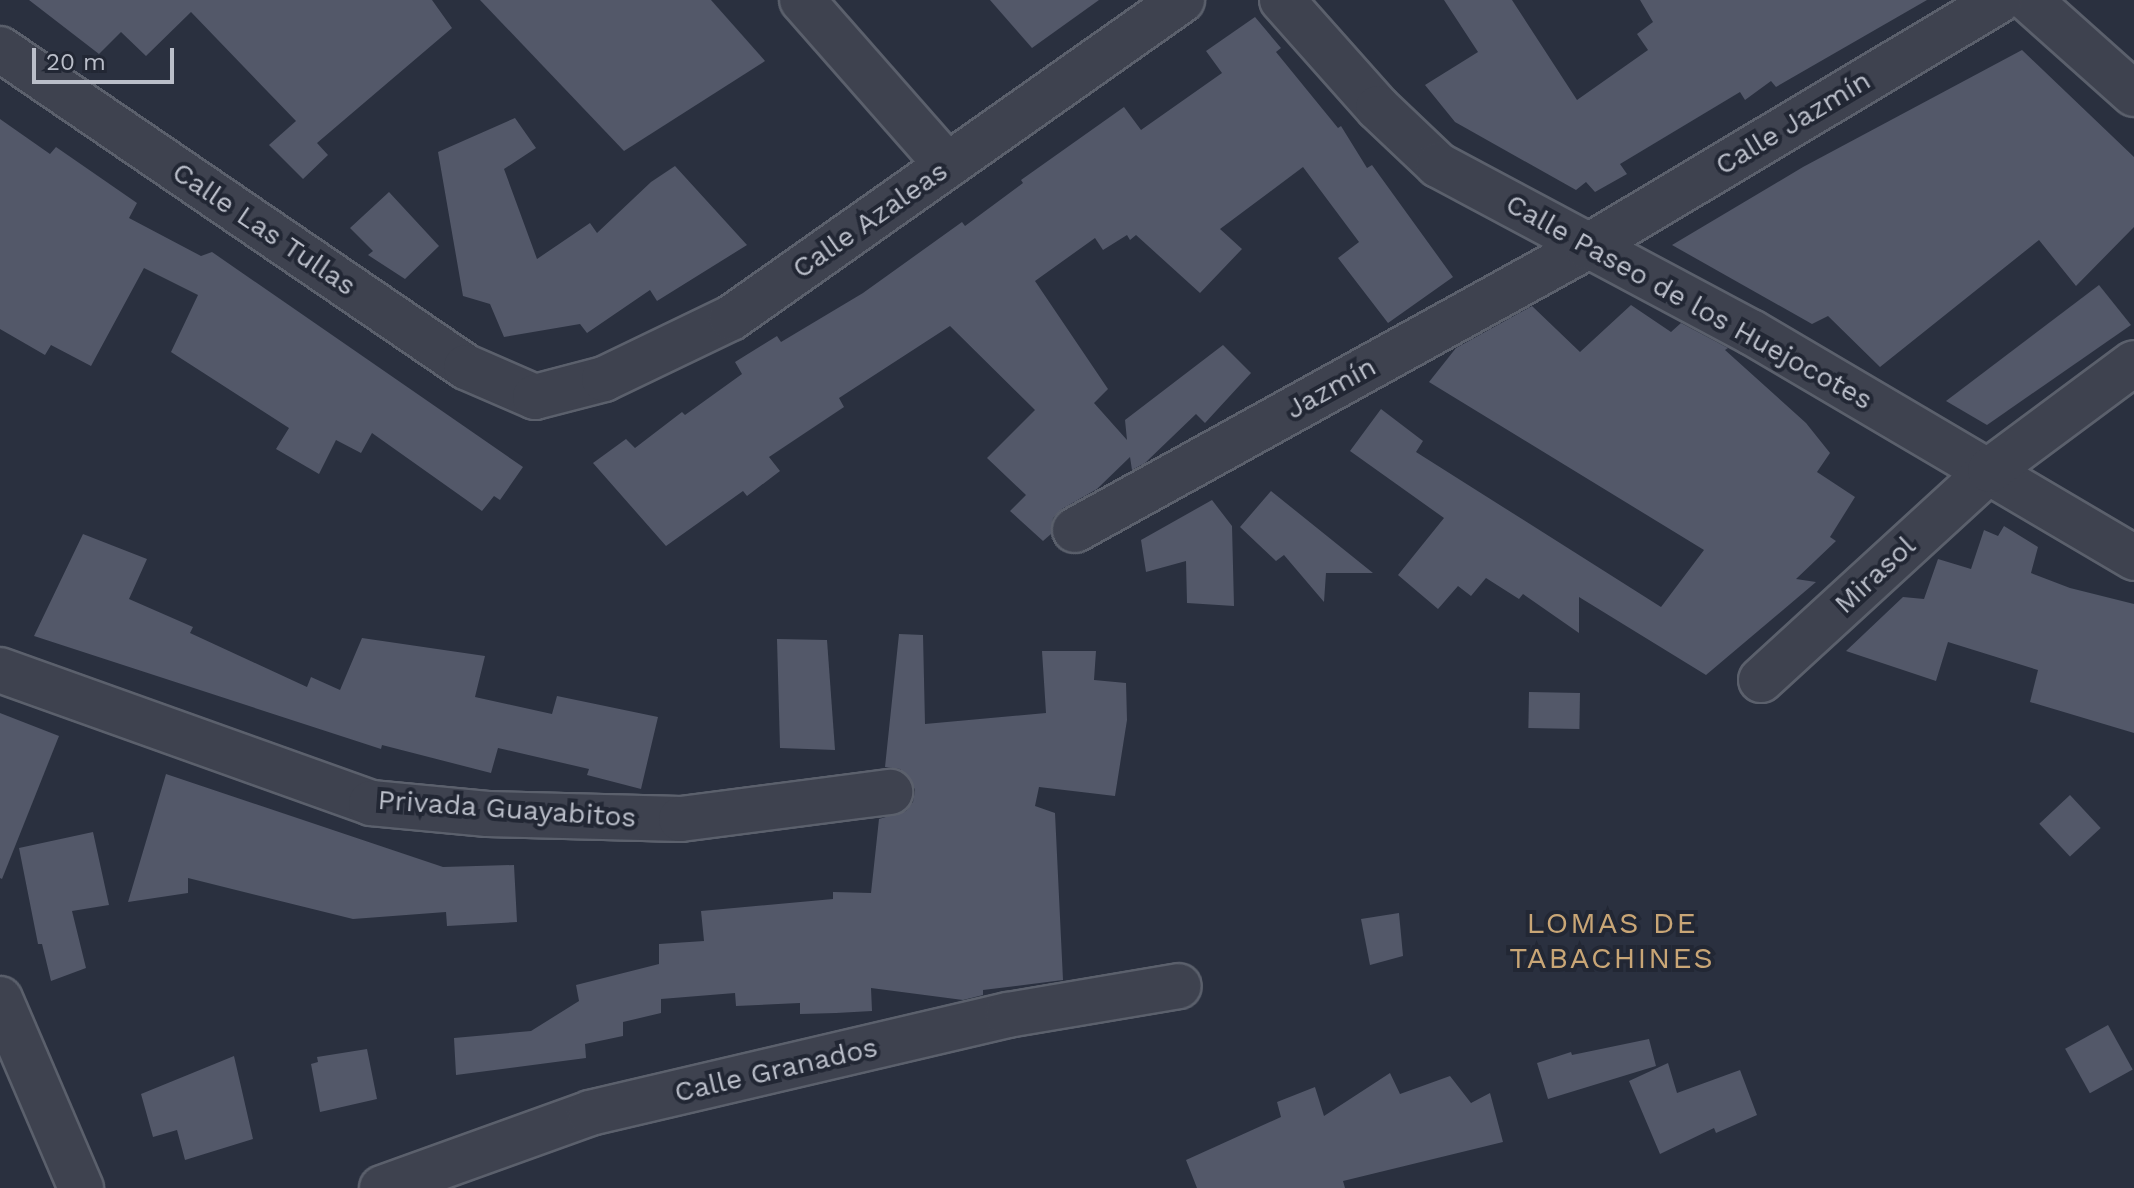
<!DOCTYPE html>
<html>
<head>
<meta charset="utf-8">
<style>
	body { margin:0 }
	#map { position:relative; width:2134px; height:1188px; overflow:hidden; background:#2a303f; font-family:"Work Sans",sans-serif }
	div>[style] { position:absolute }
	.building>* { inset:0; background:#535869; transform-origin:0 0 }
	.roads { filter:drop-shadow(2px 0 #5b606c) drop-shadow(-2px 0 #5b606c) drop-shadow(0 2px #5b606c) drop-shadow(0 -2px #5b606c) }
	.minor>* { height:44px; margin:-22px; padding:0 22px; transform-origin:22px; border-radius:22px; background:#3e424f }
	span { translate:-50% -50%; white-space:nowrap; text-align:center; line-height:1.15; -webkit-text-stroke:8px #222734; paint-order:stroke }
	.street-label { font-size:28px; color:#babec9 }
	.neighbourhood-label { font-size:30px; color:#c9a676; letter-spacing:2px }
	.scale { position:absolute; left:32px; top:48px; width:142px; height:36px; box-sizing:border-box; border:4px solid #babec9; border-top:0; padding-left:10px; font-size:24px; line-height:28px; white-space:nowrap; color:#babec9; -webkit-text-stroke:6px #222734; paint-order:stroke }
</style>
</head>
<body>
<div id="map">
	<div class="building">
		<div style="clip-path:polygon(29px 0,432px 0,452px 28px,317px 143px,328px 155px,303px 179px,269px 145px,296px 121px,191px 12px,146px 56px,121px 32px,99px 54px)"></div>
		<div style="clip-path:polygon(480px 0,711px 0,765px 61px,624px 151px)"></div>
		<div style="clip-path:polygon(990px 0,1099px 0,1032px 48px)"></div>
		<div style="clip-path:polygon(1444px 0,1512px 0,1577px 100px,1648px 50px,1637px 34px,1653px 22px,1640px 0,1927px 0,1776px 87px,1771px 81px,1745px 100px,1740px 92px,1620px 164px,1627px 174px,1595px 192px,1586px 182px,1576px 190px,1455px 122px,1425px 85px,1478px 52px)"></div>
		<div style="clip-path:polygon(1255px 17px,1281px 48px,1276px 52px,1338px 128px,1341px 126px,1367px 168px,1372px 165px,1453px 277px,1388px 323px,1338px 258px,1359px 242px,1303px 167px,1220px 229px,1242px 249px,1200px 293px,1136px 235px,1130px 240px,1127px 235px,1103px 250px,1095px 238px,1035px 281px,1108px 389px,1094px 403px,1127px 440px,1125px 420px,1223px 345px,1251px 373px,1205px 423px,1196px 414px,1145px 463px,1132px 470px,1130px 457px,1097px 489px,1062px 509px,1053px 518px,1051px 534px,1043px 541px,1010px 511px,1026px 495px,987px 458px,1035px 410px,950px 326px,839px 398px,844px 407px,769px 457px,780px 471px,747px 496px,743px 491px,666px 546px,593px 463px,626px 439px,635px 448px,682px 412px,685px 415px,742px 374px,735px 362px,777px 336px,781px 342px,863px 293px,962px 222px,965px 226px,1023px 183px,1021px 180px,1124px 107px,1141px 130px,1222px 73px,1206px 51px)"></div>
		<div style="clip-path:polygon(2022px 50px,2134px 157px,2134px 227px,2076px 286px,2039px 240px,1880px 367px,1828px 316px,1812px 324px,1672px 245px,1803px 167px)"></div>
		<div style="clip-path:polygon(515px 118px,536px 148px,504px 169px,537px 259px,590px 223px,597px 233px,651px 182px,675px 166px,747px 245px,657px 301px,650px 290px,587px 333px,580px 324px,504px 337px,490px 304px,463px 296px,438px 152px)"></div>
		<div style="clip-path:polygon(0 119px,50px 154px,56px 147px,137px 203px,129px 218px,201px 256px,212px 252px,523px 467px,500px 500px,494px 496px,482px 511px,372px 433px,361px 453px,336px 440px,319px 474px,276px 449px,289px 428px,171px 352px,198px 295px,144px 268px,91px 366px,51px 345px,45px 355px,0 329px)"></div>
		<div style="clip-path:polygon(389px 192px,439px 246px,405px 279px,368px 255px,373px 251px,350px 228px)"></div>
		<div style="clip-path:polygon(2099px 285px,2131px 325px,1987px 425px,1946px 401px)"></div>
		<div style="clip-path:polygon(1631px 305px,1671px 332px,1681px 323px,1728px 348px,1725px 350px,1806px 423px,1830px 453px,1817px 472px,1855px 497px,1830px 537px,1836px 541px,1796px 579px,1816px 582px,1706px 675px,1579px 597px,1579px 633px,1523px 594px,1519px 599px,1486px 578px,1471px 596px,1458px 586px,1438px 609px,1398px 575px,1444px 518px,1350px 451px,1381px 409px,1423px 441px,1416px 452px,1661px 607px,1704px 550px,1429px 382px,1456px 348px,1532px 306px,1580px 352px)"></div>
		<div style="clip-path:polygon(1271px 491px,1373px 573px,1326px 573px,1324px 602px,1284px 555px,1276px 561px,1240px 527px)"></div>
		<div style="clip-path:polygon(1212px 500px,1232px 526px,1234px 606px,1187px 603px,1186px 561px,1146px 572px,1141px 540px)"></div>
		<div style="clip-path:polygon(2004px 526px,2038px 547px,2031px 573px,2070px 588px,2134px 604px,2134px 733px,2030px 702px,2038px 670px,1948px 642px,1936px 681px,1846px 651px,1903px 597px,1924px 599px,1938px 559px,1971px 569px,1984px 530px,1998px 536px)"></div>
		<div style="clip-path:polygon(83px 534px,147px 559px,129px 599px,193px 627px,190px 633px,307px 687px,311px 677px,340px 690px,362px 638px,485px 656px,475px 697px,552px 714px,557px 696px,658px 717px,641px 789px,587px 775px,589px 769px,498px 748px,491px 773px,382px 745px,381px 749px,34px 636px)"></div>
		<div style="clip-path:polygon(899px 634px,923px 635px,925px 724px,1046px 713px,1042px 651px,1096px 651px,1094px 680px,1126px 683px,1127px 720px,1115px 796px,1039px 787px,1035px 806px,1055px 813px,1063px 980px,983px 990px,983px 995px,963px 1000px,871px 988px,872px 1011px,836px 1013px,800px 1014px,800px 1003px,736px 1006px,735px 993px,661px 999px,661px 1013px,623px 1022px,623px 1036px,585px 1044px,586px 1058px,456px 1075px,454px 1038px,531px 1031px,579px 1001px,576px 985px,659px 964px,659px 944px,704px 941px,701px 911px,833px 899px,833px 892px,871px 893px,879px 819px,906px 811px,913px 802px,915px 790px,910px 778px,900px 769px,885px 767px)"></div>
		<div style="clip-path:polygon(777px 639px,827px 640px,835px 750px,780px 748px)"></div>
		<div style="left:1529px;top:692px;width:51px;height:36px;rotate:1deg"></div>
		<div style="clip-path:polygon(0 713px,59px 736px,2px 879px,0 878px)"></div>
		<div style="clip-path:polygon(166px 774px,443px 867px,514px 865px,517px 922px,447px 926px,446px 912px,353px 919px,188px 878px,188px 893px,128px 902px)"></div>
		<div style="left:2070px;top:795px;width:45px;height:42px;rotate:47deg"></div>
		<div style="clip-path:polygon(93px 832px,109px 905px,72px 911px,86px 968px,51px 981px,42px 944px,38px 944px,19px 848px)"></div>
		<div style="clip-path:polygon(1399px 913px,1403px 956px,1370px 965px,1361px 919px)"></div>
		<div style="left:2108px;top:1025px;width:51px;height:49px;rotate:61deg"></div>
		<div style="clip-path:polygon(1649px 1039px,1656px 1066px,1548px 1099px,1537px 1063px,1571px 1052px,1572px 1055px)"></div>
		<div style="clip-path:polygon(367px 1049px,377px 1099px,320px 1112px,311px 1064px,318px 1062px,317px 1057px)"></div>
		<div style="clip-path:polygon(234px 1056px,253px 1139px,185px 1160px,177px 1130px,153px 1137px,141px 1094px)"></div>
		<div style="clip-path:polygon(1668px 1063px,1677px 1093px,1740px 1070px,1757px 1115px,1716px 1133px,1714px 1128px,1660px 1154px,1629px 1081px)"></div>
		<div style="clip-path:polygon(1390px 1073px,1400px 1094px,1450px 1076px,1471px 1103px,1490px 1093px,1503px 1142px,1343px 1181px,1345px 1188px,1197px 1188px,1186px 1160px,1281px 1117px,1277px 1102px,1315px 1087px,1324px 1116px)"></div>
	</div>
	<div class="roads">
		<div class="minor">
			<div style="left:802px;top:0;width:220px;rotate:48.7deg"></div>
			<div style="left:1282px;top:0;width:144px;rotate:48.4deg"></div>
			<div style="left:1378px;top:108px;width:83px;rotate:43.5deg"></div>
			<div style="left:1438px;top:165px;width:355px;rotate:28.1deg"></div>
			<div style="left:1751px;top:332px;width:445px;rotate:30.5deg"></div>
			<div style="left:2029px;top:0;width:141px;rotate:41.8deg"></div>
			<div style="left:0;top:49px;width:564px;rotate:34.31deg"></div>
			<div style="left:466px;top:367px;width:75px;rotate:23.5deg"></div>
			<div style="left:535px;top:397px;width:71px;rotate:-14.6deg"></div>
			<div style="left:604px;top:379px;width:141px;rotate:-25.7deg"></div>
			<div style="left:731px;top:318px;width:552px;rotate:-35.19deg"></div>
			<div style="left:1075px;top:530px;width:585px;rotate:-28.93deg"></div>
			<div style="left:1587px;top:247px;width:480px;rotate:-30.9deg"></div>
			<div style="left:0;top:670px;width:394px;rotate:19.7deg"></div>
			<div style="left:371px;top:803px;width:117px;rotate:5.4deg"></div>
			<div style="left:487px;top:814px;width:194px;rotate:1.5deg"></div>
			<div style="left:681px;top:819px;width:211px;rotate:-7.4deg"></div>
			<div style="left:1761px;top:680px;width:311px;rotate:-42.5deg"></div>
			<div style="left:1990px;top:470px;width:179px;rotate:-36.6deg"></div>
			<div style="left:0;top:999px;width:206px;rotate:66.8deg"></div>
			<div style="left:382px;top:1188px;width:221px;rotate:-19.8deg"></div>
			<div style="left:590px;top:1113px;width:429px;rotate:-13.2deg"></div>
			<div style="left:1008px;top:1015px;width:173px;rotate:-9.6deg"></div>
		</div>
	</div>
	<div class="street-label">
		<span style="left:1793px;top:123px;rotate:-31deg">Calle Jazmín</span>
		<span style="left:870px;top:220px;rotate:-35deg">Calle Azaleas</span>
		<span style="left:264px;top:229px;rotate:34deg">Calle Las Tullas</span>
		<span style="left:1689px;top:302px;rotate:29deg">Calle Paseo de los Huejocotes</span>
		<span style="left:1331px;top:388px;rotate:-29deg">Jazmín</span>
		<span style="left:1875px;top:575px;rotate:-43deg">Mirasol</span>
		<span style="left:507px;top:809px;rotate:4deg">Privada Guayabitos</span>
		<span style="left:776px;top:1070px;rotate:-13deg">Calle Granados</span>
	</div>
	<div class="neighbourhood-label">
		<span style="left:1612px;top:940px">LOMAS DE<br>TABACHINES</span>
	</div>
	<div class="scale">20 m</div>
</div>
</body>
</html>
